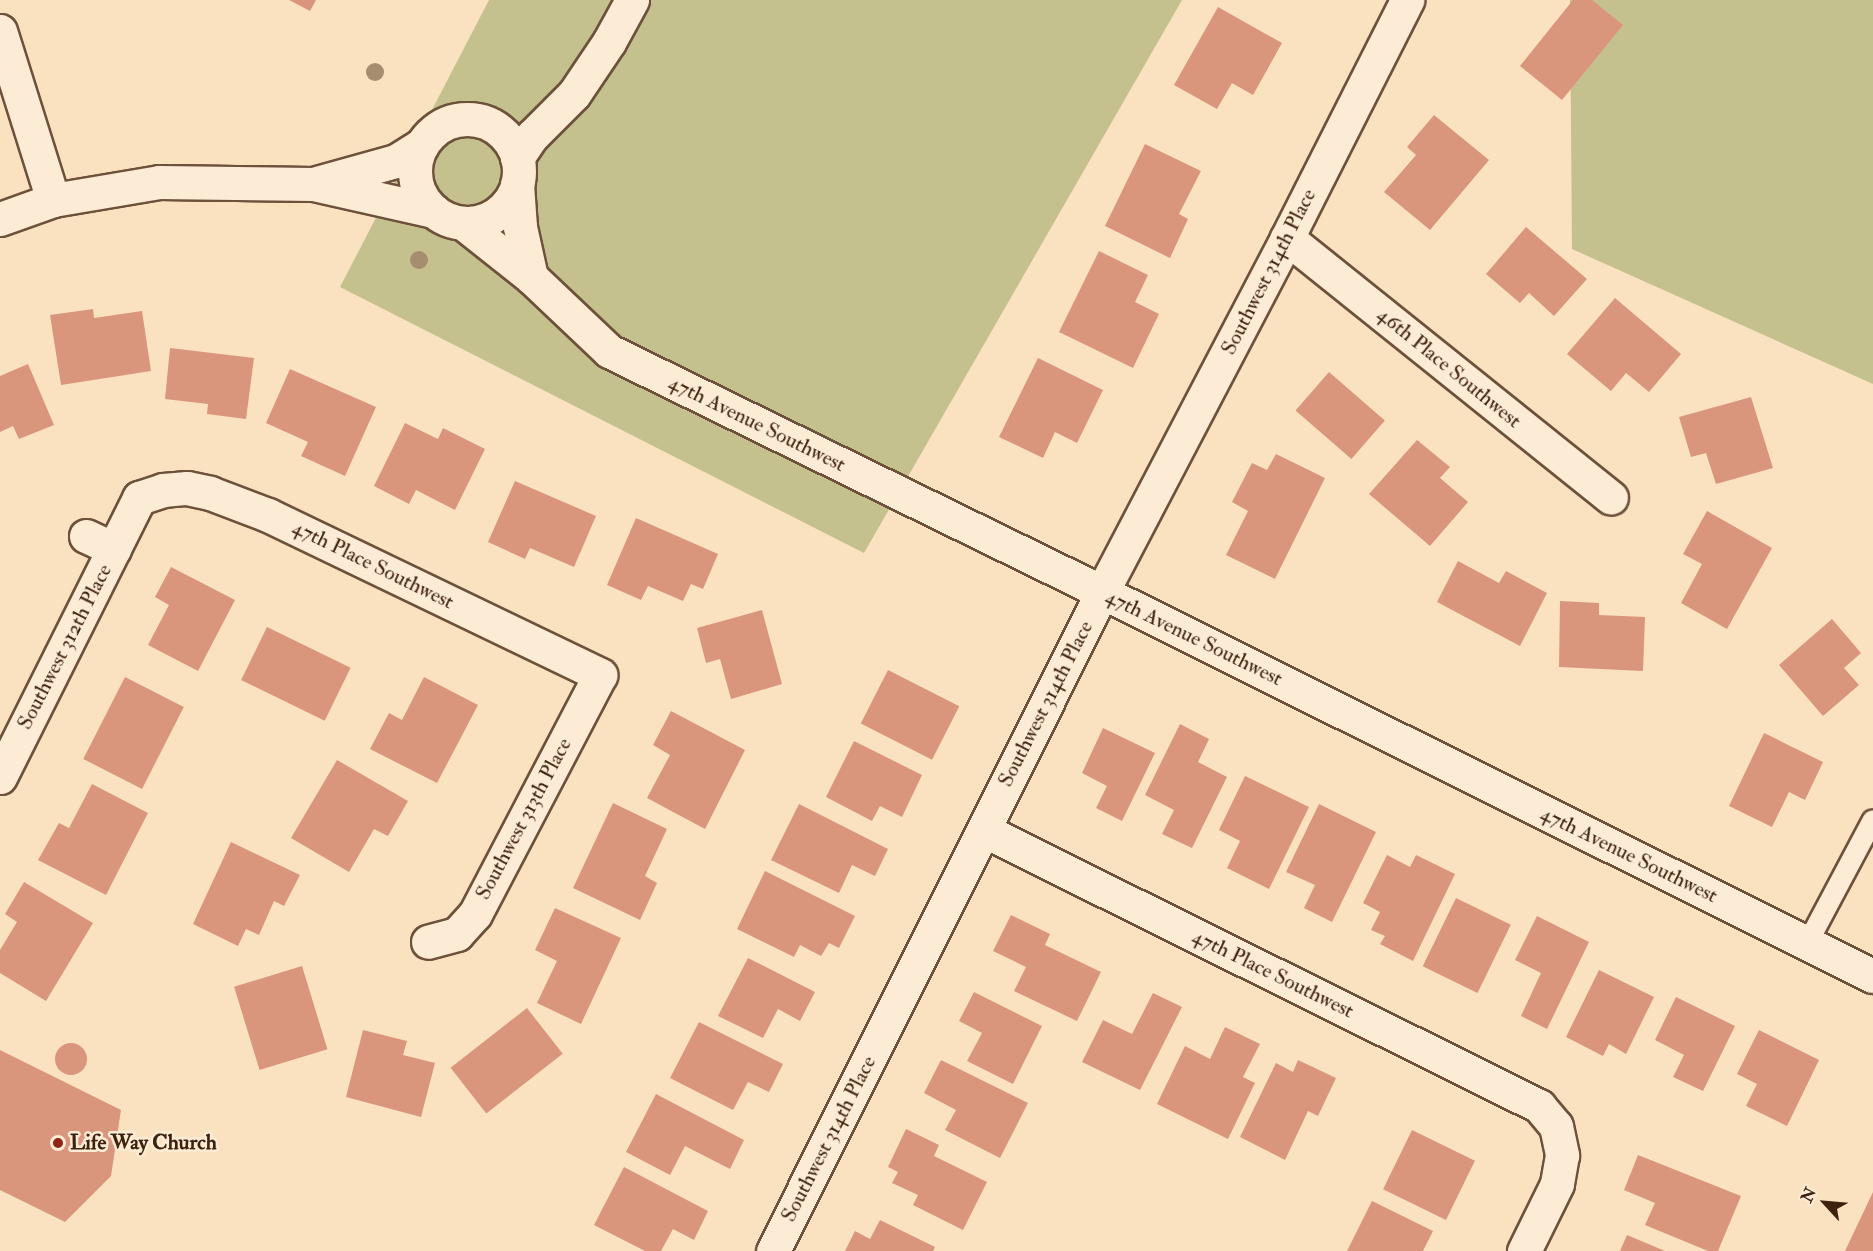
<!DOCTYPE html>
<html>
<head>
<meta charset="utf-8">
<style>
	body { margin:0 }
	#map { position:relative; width:1873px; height:1251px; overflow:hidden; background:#fae2c0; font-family:"IM FELL Double Pica",serif }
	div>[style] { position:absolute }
	.green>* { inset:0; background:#c5c18e }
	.building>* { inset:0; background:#d9967d; transform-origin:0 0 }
	.round { border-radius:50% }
	.roads { filter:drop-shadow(2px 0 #6d513a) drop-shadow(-2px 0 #6d513a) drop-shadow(0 2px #6d513a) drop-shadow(0 -2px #6d513a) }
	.lane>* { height:20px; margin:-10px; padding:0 10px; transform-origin:10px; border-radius:10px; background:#fcecd6 }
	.street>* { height:33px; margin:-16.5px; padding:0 16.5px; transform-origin:16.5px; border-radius:16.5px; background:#fcecd6 }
	.secondary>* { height:33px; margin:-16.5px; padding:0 16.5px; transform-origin:16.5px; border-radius:16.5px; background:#fcecd6 }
	.secondary>.ring { margin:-16.5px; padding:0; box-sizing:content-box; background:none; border:33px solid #fcecd6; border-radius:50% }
	.trees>* { width:18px; height:18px; margin:-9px; border-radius:50%; background:#a58e70 }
	.dots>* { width:16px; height:16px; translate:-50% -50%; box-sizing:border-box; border:3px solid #fcecd6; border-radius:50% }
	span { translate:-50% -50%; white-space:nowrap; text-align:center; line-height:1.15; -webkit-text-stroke:5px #fcecd6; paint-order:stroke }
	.street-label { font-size:21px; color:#3e210e }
	.poi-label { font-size:21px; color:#3e210e; font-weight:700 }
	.left { translate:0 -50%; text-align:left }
	.north { position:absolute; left:1795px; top:1173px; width:60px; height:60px; -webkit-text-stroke:4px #fcecd6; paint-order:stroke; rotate:296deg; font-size:16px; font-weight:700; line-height:24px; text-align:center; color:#3e210e }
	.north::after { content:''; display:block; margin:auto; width:21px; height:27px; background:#3e210e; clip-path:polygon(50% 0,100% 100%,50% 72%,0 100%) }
</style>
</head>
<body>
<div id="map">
	<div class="green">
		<div style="clip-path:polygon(489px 0,1182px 0,864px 553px,340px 287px)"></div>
		<div style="clip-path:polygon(1570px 0,1873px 0,1873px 384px,1572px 249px)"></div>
	</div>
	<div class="building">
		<div style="clip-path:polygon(289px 0,316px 0,310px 11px)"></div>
		<div style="clip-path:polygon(1573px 0,1592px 0,1623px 25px,1562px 100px,1520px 66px)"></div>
		<div style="clip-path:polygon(1218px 7px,1282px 43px,1253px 95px,1232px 83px,1217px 109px,1174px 85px)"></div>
		<div style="clip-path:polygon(1434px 115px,1489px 160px,1430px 230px,1384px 192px,1416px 155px,1407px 147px)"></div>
		<div style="clip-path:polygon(1145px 144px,1201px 171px,1179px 214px,1188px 219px,1170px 258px,1105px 226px)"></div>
		<div style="clip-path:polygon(1526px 227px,1587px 279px,1554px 316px,1529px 293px,1520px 303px,1486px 274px)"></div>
		<div style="clip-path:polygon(1099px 251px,1148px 275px,1135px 302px,1159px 314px,1133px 368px,1059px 332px)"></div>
		<div style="clip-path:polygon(1615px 298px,1681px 354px,1649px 392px,1626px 373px,1611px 391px,1567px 354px)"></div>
		<div style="clip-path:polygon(93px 309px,94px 318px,142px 311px,151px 371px,61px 385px,50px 315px)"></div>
		<div style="clip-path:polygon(170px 348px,254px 358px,246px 419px,207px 414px,208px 404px,165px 399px)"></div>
		<div style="clip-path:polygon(1038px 358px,1103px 390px,1077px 443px,1055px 432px,1043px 458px,999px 437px)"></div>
		<div style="clip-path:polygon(28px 364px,54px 425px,19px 439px,13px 426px,0 432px,0 376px)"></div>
		<div style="clip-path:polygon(290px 369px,376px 407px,345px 476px,301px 456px,308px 442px,266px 423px)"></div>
		<div style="left:1329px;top:372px;width:74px;height:51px;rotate:41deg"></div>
		<div style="clip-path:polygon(1751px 397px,1773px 468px,1716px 484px,1706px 453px,1691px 457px,1679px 417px)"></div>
		<div style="clip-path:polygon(405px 423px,438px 439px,443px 428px,485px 449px,455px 510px,416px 490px,409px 504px,374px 486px)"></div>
		<div style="clip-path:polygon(1417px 440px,1450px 467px,1440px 478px,1468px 502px,1430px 546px,1369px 494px)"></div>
		<div style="clip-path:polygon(1276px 454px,1325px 478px,1275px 579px,1226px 555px,1248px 511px,1232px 502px,1252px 463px,1267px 470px)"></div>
		<div style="clip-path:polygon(515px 481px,596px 516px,574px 567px,530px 548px,525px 559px,488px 542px)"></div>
		<div style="clip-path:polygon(1707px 511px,1772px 548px,1727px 629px,1681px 603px,1702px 564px,1683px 554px)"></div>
		<div style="clip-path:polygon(636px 518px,718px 554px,703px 589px,691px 584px,683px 601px,648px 586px,641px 600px,607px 585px)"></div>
		<div style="clip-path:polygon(1458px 561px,1499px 583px,1506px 571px,1547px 593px,1520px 646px,1437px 602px)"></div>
		<div style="clip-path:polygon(171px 567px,235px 600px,198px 671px,148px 645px,169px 605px,155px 597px)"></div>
		<div style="clip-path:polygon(1560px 601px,1599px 603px,1599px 615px,1645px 617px,1643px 671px,1559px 667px)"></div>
		<div style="clip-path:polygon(762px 610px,782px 684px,731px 699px,720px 659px,706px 663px,697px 628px)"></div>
		<div style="clip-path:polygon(1832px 619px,1861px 653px,1844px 668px,1859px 685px,1823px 716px,1779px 665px)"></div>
		<div style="left:267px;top:627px;width:93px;height:59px;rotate:26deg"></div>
		<div style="left:888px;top:670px;width:80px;height:60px;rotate:27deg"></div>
		<div style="left:125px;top:677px;width:66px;height:92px;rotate:27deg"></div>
		<div style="clip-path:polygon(424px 677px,478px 705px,437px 783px,370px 749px,389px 713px,402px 720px)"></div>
		<div style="clip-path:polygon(671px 711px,745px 750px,705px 829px,647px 798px,670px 755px,653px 745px)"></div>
		<div style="clip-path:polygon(1180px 724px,1209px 739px,1198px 762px,1227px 777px,1192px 848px,1162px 834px,1174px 810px,1145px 795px)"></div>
		<div style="clip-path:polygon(1103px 728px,1155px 753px,1122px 821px,1096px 808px,1107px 786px,1082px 773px)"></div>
		<div style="clip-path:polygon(1764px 733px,1823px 762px,1805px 800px,1789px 792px,1772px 827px,1729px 806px)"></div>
		<div style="clip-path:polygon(854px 741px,922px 775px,902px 817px,880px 806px,872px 821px,826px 797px)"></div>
		<div style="clip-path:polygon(337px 760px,408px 801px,388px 836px,374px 829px,349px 872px,291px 838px)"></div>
		<div style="clip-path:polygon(1245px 776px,1309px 807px,1269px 889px,1227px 868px,1240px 841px,1219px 830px)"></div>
		<div style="clip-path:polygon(92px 784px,148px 813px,106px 895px,38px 860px,59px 823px,69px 828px)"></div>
		<div style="clip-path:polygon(613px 803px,667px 829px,645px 876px,657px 883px,640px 920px,573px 888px)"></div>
		<div style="clip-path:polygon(799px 804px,888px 849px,875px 876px,852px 865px,839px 893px,771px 860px)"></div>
		<div style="clip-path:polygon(1319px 804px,1376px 832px,1332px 922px,1304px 908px,1315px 885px,1286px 872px)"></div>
		<div style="clip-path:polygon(231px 842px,300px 875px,284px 906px,274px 901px,259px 935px,246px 929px,238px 946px,193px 924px)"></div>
		<div style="clip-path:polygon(1387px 855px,1410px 867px,1416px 855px,1455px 874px,1413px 961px,1380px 944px,1385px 936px,1371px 930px,1380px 912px,1363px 903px)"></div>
		<div style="clip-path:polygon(765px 871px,855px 916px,839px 948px,829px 943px,821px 956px,800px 945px,794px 957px,737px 929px)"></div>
		<div style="clip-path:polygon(24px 882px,93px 923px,46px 1001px,0 973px,0 950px,17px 922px,5px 914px)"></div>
		<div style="left:1456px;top:898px;width:61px;height:76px;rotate:26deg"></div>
		<div style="clip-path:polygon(555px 908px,621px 938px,581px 1024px,537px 1003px,557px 961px,535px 950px)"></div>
		<div style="clip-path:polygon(1011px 915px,1050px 934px,1045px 945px,1101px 972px,1077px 1021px,1014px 991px,1026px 967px,993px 951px)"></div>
		<div style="clip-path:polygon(1537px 916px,1589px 942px,1547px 1029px,1521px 1016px,1541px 973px,1515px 960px)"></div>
		<div style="clip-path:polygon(748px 958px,815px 992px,800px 1021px,778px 1009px,763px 1038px,718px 1016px)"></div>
		<div style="left:302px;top:966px;width:87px;height:71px;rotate:73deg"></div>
		<div style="clip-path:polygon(1599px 970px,1654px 997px,1626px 1054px,1609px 1044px,1603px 1056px,1566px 1037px)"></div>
		<div style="clip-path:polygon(974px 992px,1042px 1026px,1013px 1084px,967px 1061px,982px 1033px,959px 1021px)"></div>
		<div style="clip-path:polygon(1153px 993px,1182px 1007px,1140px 1090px,1082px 1062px,1103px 1020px,1132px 1034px)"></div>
		<div style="clip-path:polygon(1676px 997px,1735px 1026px,1703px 1091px,1673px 1077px,1684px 1055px,1655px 1040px)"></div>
		<div style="left:527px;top:1008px;width:58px;height:97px;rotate:52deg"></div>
		<div style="clip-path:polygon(699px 1022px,783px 1064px,769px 1092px,748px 1082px,733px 1110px,670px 1078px)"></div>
		<div style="clip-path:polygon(1225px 1027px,1260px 1044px,1243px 1077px,1255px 1083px,1228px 1139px,1157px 1104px,1185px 1046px,1210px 1059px)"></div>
		<div style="clip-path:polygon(363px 1030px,407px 1041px,403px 1055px,435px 1063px,421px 1117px,346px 1097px)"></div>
		<div style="clip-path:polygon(1759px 1030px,1819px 1060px,1787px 1126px,1746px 1106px,1757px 1084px,1737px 1074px)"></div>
		<div class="round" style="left:55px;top:1043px;width:32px;height:32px"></div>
		<div style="clip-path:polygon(0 1050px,121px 1110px,111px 1176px,65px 1222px,0 1190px)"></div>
		<div style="clip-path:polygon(941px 1060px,1028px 1103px,1000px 1158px,945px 1130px,956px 1110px,924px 1093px)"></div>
		<div style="clip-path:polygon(1298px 1060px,1336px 1078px,1318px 1116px,1308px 1111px,1285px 1160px,1240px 1137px,1276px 1063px,1293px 1072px)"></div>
		<div style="clip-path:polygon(656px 1094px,744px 1140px,730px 1169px,685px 1146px,670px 1175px,626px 1152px)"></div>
		<div style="clip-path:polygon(906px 1129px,939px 1145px,934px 1156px,987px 1182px,963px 1230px,913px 1205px,918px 1195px,892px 1183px,898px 1172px,888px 1167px)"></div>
		<div style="left:1412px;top:1130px;width:70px;height:66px;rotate:26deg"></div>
		<div style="clip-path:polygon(1638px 1155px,1741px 1196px,1718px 1251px,1708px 1251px,1645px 1225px,1655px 1203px,1624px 1190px)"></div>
		<div style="clip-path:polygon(624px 1167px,708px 1211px,694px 1240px,673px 1229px,661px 1251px,645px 1251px,594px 1225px)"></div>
		<div style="clip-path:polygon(1873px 1192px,1873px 1251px,1845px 1251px)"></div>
		<div style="clip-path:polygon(1372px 1201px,1433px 1231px,1423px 1251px,1347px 1251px)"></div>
		<div style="clip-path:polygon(880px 1220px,935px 1247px,933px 1251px,845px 1251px,855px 1231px,870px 1239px)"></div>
		<div style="clip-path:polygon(1627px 1235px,1665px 1251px,1620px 1251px)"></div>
	</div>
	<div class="roads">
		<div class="lane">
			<div style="left:1807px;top:944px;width:140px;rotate:-62deg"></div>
		</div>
		<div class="street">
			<div style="left:0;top:31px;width:177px;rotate:72.6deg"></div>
			<div style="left:1287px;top:238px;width:415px;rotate:38.7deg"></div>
			<div style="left:86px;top:536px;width:31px;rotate:25deg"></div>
			<div style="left:0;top:777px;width:312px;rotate:-63.5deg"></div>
			<div style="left:139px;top:498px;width:25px;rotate:-18deg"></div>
			<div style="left:163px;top:490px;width:24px;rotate:-5deg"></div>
			<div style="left:187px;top:488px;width:24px;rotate:12deg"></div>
			<div style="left:210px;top:493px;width:62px;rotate:20.8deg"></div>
			<div style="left:268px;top:515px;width:369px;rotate:25.7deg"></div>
			<div style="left:600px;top:675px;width:270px;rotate:117.6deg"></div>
			<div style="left:475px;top:914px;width:27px;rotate:132deg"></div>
			<div style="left:457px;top:934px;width:30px;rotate:165deg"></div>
			<div style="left:983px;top:830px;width:621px;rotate:26.4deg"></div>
			<div style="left:1539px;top:1106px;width:26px;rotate:50deg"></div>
			<div style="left:1556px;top:1126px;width:30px;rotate:78deg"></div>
			<div style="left:1562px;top:1155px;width:29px;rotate:100deg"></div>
			<div style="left:1557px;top:1184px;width:75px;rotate:116.2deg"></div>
			<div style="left:773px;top:1251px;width:737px;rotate:-63.47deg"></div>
			<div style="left:1102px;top:592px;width:399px;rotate:-62.4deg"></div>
			<div style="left:1287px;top:238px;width:267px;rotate:-63.2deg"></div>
		</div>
		<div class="secondary">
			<div class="ring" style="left:415px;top:119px;width:71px;height:71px"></div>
			<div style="left:517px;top:158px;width:27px;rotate:-56deg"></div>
			<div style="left:532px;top:136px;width:59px;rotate:-45deg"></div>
			<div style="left:574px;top:94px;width:63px;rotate:-56.1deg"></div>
			<div style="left:609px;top:42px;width:48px;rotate:-61.3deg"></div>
			<div style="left:317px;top:183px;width:82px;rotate:-15.6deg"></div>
			<div style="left:396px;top:161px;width:31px;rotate:-32deg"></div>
			<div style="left:517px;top:184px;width:43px;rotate:86deg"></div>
			<div style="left:520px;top:227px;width:51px;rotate:77.6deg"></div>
			<div style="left:0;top:219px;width:56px;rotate:-19.7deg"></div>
			<div style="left:53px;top:200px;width:108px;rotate:-9.6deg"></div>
			<div style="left:159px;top:182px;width:154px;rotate:0.7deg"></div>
			<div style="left:313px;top:184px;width:124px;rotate:12.6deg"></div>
			<div style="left:463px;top:223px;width:87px;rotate:38.5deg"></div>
			<div style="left:531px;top:277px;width:108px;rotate:43.5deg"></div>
			<div style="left:609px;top:351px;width:549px;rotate:26.05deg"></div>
			<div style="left:1102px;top:592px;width:861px;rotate:26.48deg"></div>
		</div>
	</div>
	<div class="trees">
		<div style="left:375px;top:72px"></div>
		<div style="left:419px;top:260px"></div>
	</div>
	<div class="dots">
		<div style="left:58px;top:1143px;background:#8f2418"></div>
	</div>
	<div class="street-label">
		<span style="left:1269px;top:272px;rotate:-63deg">Southwest 314th Place</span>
		<span style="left:1449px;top:368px;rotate:39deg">46th Place Southwest</span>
		<span style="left:757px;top:424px;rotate:26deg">47th Avenue Southwest</span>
		<span style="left:373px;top:565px;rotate:26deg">47th Place Southwest</span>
		<span style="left:1194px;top:638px;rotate:26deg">47th Avenue Southwest</span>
		<span style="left:65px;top:647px;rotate:-63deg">Southwest 312th Place</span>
		<span style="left:1046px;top:704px;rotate:-63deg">Southwest 314th Place</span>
		<span style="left:524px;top:819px;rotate:-62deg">Southwest 313th Place</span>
		<span style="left:1629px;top:855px;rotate:26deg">47th Avenue Southwest</span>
		<span style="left:1273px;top:974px;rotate:26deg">47th Place Southwest</span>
		<span style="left:829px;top:1139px;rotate:-63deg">Southwest 314th Place</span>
	</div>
	<div class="poi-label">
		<span class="left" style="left:70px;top:1143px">Life Way Church</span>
	</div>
	<div class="north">N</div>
</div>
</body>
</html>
